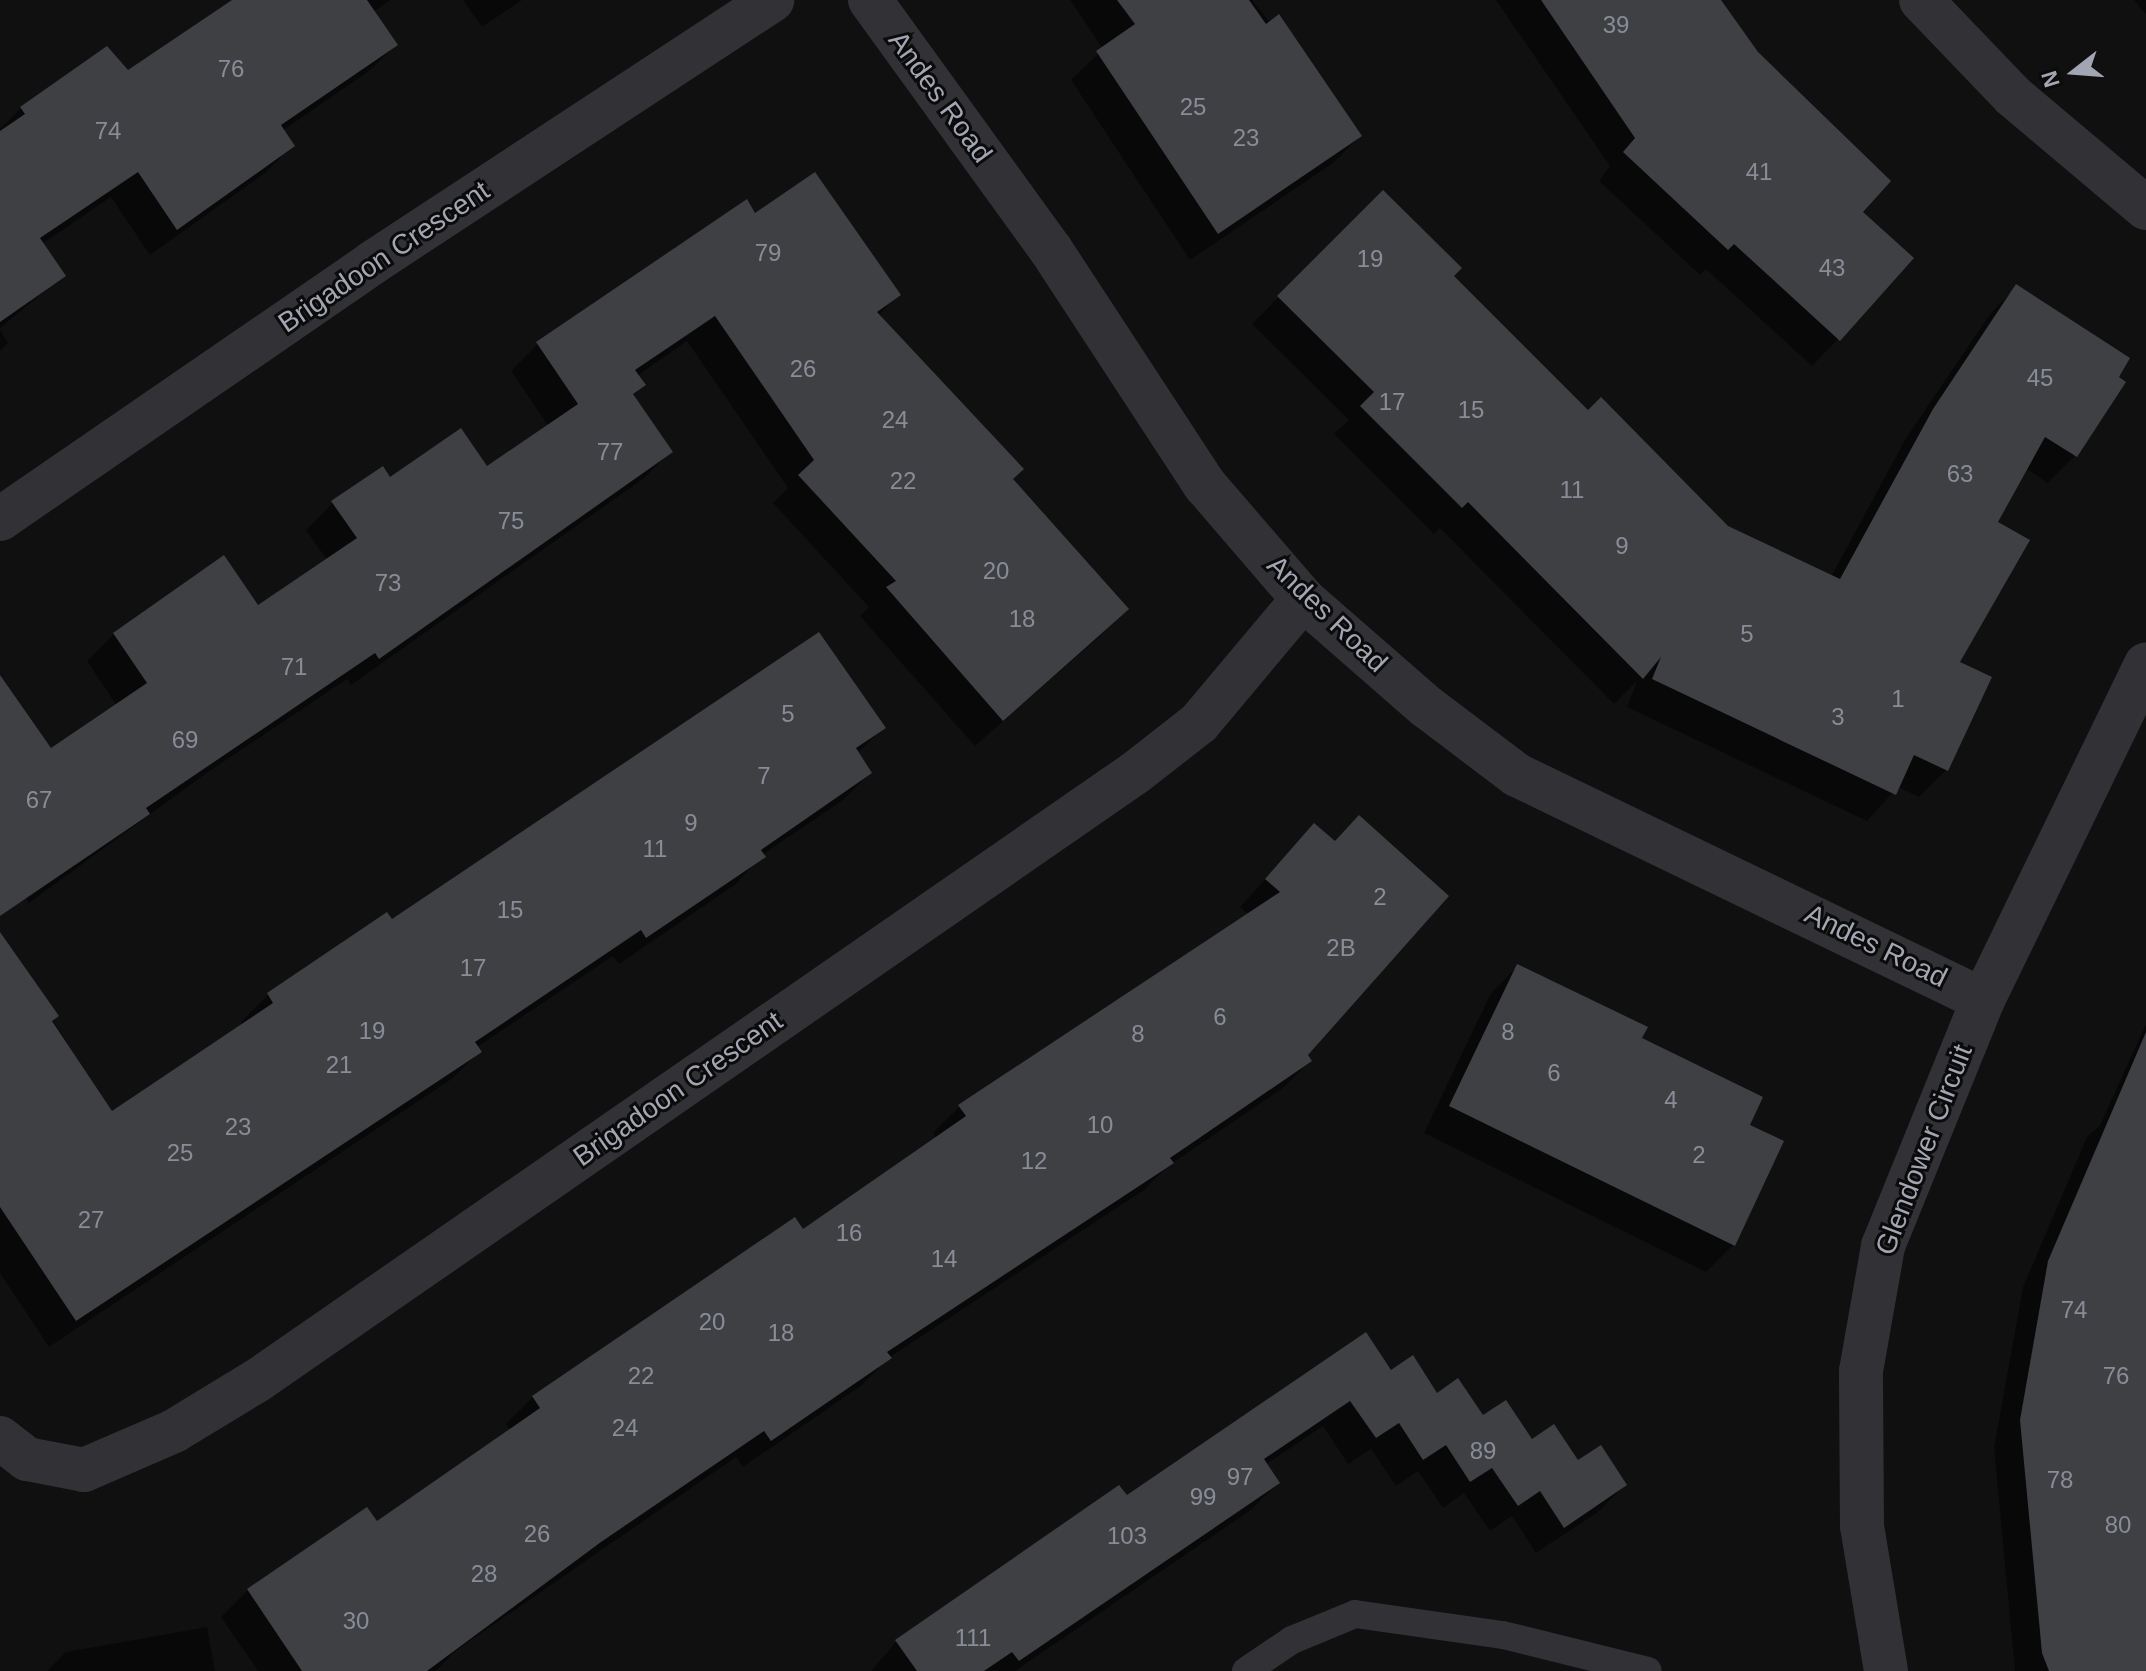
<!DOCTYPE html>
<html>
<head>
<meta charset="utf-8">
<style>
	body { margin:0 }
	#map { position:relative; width:2146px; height:1671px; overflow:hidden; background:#101011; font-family:Arial,sans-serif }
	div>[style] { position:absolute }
	.shadow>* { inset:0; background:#0007 }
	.building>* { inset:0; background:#3f4044 }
	.lane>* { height:28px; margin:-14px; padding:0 14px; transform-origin:14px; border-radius:14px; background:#313136 }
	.street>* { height:44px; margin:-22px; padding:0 22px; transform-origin:22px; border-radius:22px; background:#313136 }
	span { translate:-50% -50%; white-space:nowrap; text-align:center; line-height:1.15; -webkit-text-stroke:6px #0b0b0c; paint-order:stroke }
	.number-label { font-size:24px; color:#898c96 }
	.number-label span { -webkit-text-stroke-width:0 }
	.street-label { font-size:28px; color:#a2a5b2 }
	.north { position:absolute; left:2034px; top:32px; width:80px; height:80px; -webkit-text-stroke:6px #0b0b0c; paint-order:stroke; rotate:253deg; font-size:22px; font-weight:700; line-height:32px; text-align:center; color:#a2a5b2 }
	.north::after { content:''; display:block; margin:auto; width:28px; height:36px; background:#a2a5b2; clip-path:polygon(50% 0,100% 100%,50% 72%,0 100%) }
</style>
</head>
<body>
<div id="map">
	<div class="shadow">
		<div style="clip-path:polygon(232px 0,390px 0,373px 12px,396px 45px,369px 71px,282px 131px,292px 146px,265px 173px,150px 255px,111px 197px,42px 244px,63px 276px,0 328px,0 129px,21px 108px,128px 73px)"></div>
		<div style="clip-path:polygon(463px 0,522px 0,482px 27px)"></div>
		<div style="clip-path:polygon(1070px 0,1252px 0,1360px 136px,1333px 163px,1190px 260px,1071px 80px,1103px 49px)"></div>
		<div style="clip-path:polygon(1496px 0,1719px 0,1860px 212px,1838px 339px,1812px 366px,1706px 269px,1700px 275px,1599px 181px,1610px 166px)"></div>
		<div style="clip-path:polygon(2134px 0,2146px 0,2146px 13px,2145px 14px)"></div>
		<div style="clip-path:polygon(1383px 192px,1451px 276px,1588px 413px,1727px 528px,1831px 577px,1906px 438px,1990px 314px,2016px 287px,2123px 382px,2075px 456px,2048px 483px,2025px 468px,1995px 523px,1957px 663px,1989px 678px,1946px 770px,1919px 797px,1898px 787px,1867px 821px,1627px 707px,1637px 681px,1614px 704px,1440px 528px,1434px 534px,1334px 434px,1349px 420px,1252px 324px)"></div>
		<div style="clip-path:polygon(755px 215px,898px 295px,878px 316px,1011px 480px,1126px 609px,1100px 636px,975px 746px,860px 616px,869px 607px,773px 503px,788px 488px,687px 341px,637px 376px,643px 385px,632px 396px,670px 452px,643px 479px,351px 685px,347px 679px,208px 772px,29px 903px,0 860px,0 728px,50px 751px,117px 706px,87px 661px,114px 634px,258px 608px,327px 560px,306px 530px,333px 503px,390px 480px,486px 468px,549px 427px,511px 371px,538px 344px)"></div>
		<div style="clip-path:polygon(0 330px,8px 343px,0 351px)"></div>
		<div style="clip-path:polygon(883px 728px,857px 754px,870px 773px,843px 800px,762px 855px,736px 884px,619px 964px,613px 956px,477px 1047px,480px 1051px,453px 1078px,49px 1347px,0 1273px,0 936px,112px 1114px,244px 1026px,241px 1022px,268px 995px,386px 914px,392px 922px)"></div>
		<div style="clip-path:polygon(1314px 825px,1305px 1055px,1310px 1061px,1283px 1088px,1168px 1166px,1144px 1190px,890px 1357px,862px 1385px,743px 1467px,736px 1457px,454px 1652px,436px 1671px,258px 1671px,221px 1617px,248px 1590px,366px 1510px,376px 1524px,511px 1431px,506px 1424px,533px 1397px,802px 1232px,937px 1139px,933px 1133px,960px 1106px,1249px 915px,1240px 907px)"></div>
		<div style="clip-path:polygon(1518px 966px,1640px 1039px,1747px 1126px,1781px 1142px,1733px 1245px,1706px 1272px,1424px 1133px,1491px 993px)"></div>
		<div style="clip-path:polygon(2146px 1024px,2146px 1671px,2015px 1671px,1994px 1448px,2023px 1287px,2087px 1137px,2100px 1125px)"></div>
		<div style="clip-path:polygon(1390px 1372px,1625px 1485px,1598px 1512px,1536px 1553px,1512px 1516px,1490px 1531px,1464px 1493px,1443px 1508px,1418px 1471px,1396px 1486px,1371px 1449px,1348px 1464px,1323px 1426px,1265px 1465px,1278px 1483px,1251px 1510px,1015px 1671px,871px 1671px,896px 1642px,1119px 1488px,1126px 1498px)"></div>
		<div style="clip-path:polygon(207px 1627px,215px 1671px,47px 1671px,66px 1652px)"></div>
	</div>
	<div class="building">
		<div style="clip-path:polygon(232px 0,367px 0,398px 45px,281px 125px,295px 146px,177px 230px,138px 172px,40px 238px,66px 276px,0 322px,0 131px,25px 114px,20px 107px,107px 46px,128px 70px)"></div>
		<div style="clip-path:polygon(1117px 0,1249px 0,1266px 24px,1279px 14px,1362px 136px,1218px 234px,1096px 51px,1135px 24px)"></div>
		<div style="clip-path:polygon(1541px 0,1721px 0,1758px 52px,1891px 181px,1863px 212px,1914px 258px,1840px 341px,1734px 244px,1728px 250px,1623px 152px,1635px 138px)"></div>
		<div style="clip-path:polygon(815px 172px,901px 295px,877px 312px,1024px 469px,1013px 479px,1129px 609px,1003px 721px,886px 587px,896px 581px,798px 475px,814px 460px,715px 316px,635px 370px,646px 385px,633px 394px,673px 452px,379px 659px,375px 653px,146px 808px,150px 814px,0 916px,0 675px,51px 748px,147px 683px,113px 633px,224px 555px,258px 605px,357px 538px,331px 501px,383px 466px,390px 477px,461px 428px,487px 466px,578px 404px,536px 342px,747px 199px,755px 213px)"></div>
		<div style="clip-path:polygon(1383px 190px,1462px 268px,1454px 276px,1588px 410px,1601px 397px,1728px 526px,1840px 579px,1933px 409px,2016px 284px,2130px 358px,2119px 377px,2126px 382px,2077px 457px,2045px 437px,1998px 522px,2030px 540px,1960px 662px,1992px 677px,1948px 771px,1914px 755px,1896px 795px,1652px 679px,1661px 657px,1643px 679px,1468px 502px,1462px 508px,1360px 406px,1374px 392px,1277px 296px)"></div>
		<div style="clip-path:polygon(819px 632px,886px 728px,856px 748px,872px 773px,761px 850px,766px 857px,646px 938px,641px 930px,475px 1042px,482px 1052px,76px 1321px,0 1207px,0 932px,59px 1016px,52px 1021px,112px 1111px,273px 1003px,267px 993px,387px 912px,392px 919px)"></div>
		<div style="clip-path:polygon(1359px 815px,1449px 896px,1308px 1055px,1312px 1061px,1170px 1158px,1174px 1163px,887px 1352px,892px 1358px,771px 1441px,764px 1431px,601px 1542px,427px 1671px,302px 1671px,247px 1589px,367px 1507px,377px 1521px,540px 1408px,532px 1396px,795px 1217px,803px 1229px,966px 1116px,958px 1105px,1280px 892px,1265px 879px,1314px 823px,1335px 841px)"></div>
		<div style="clip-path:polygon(1517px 964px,1648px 1027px,1642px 1038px,1763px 1097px,1750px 1125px,1784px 1141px,1735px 1246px,1449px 1106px)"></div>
		<div style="clip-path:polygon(2146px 1032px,2146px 1671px,2049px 1671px,2042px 1653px,2020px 1420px,2048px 1261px)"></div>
		<div style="clip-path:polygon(1366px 1332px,1391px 1370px,1413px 1355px,1437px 1393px,1458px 1378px,1483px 1415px,1506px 1400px,1532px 1439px,1554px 1424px,1578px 1460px,1601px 1445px,1627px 1485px,1564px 1528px,1540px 1491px,1518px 1506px,1492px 1468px,1470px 1482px,1446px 1445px,1423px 1460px,1399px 1423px,1376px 1438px,1350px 1401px,1264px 1459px,1280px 1483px,1019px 1661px,1012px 1652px,984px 1671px,917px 1671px,895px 1640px,1119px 1485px,1127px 1495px)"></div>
	</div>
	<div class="lane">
		<div style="left:1246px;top:1671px;width:55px;rotate:-34deg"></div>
		<div style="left:1292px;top:1640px;width:68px;rotate:-22.4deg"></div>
		<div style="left:1355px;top:1614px;width:149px;rotate:8.1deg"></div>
		<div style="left:1503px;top:1635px;width:149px;rotate:13.9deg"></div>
	</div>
	<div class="street">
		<div style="left:870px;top:0;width:309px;rotate:54.1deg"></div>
		<div style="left:1051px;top:250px;width:281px;rotate:56.8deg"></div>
		<div style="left:1205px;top:485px;width:150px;rotate:49.3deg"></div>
		<div style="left:1303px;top:599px;width:164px;rotate:41.1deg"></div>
		<div style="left:1427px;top:707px;width:113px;rotate:37.1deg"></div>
		<div style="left:1517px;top:775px;width:517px;rotate:25.77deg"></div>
		<div style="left:1921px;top:0;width:133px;rotate:46.2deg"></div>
		<div style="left:2013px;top:96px;width:174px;rotate:40.1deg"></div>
		<div style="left:0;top:519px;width:452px;rotate:-34.5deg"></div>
		<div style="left:372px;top:263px;width:479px;rotate:-33.3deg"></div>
		<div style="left:0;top:1438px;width:34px;rotate:38deg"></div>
		<div style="left:27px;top:1459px;width:58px;rotate:10.9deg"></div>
		<div style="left:84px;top:1470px;width:98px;rotate:-23.4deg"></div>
		<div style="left:174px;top:1431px;width:98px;rotate:-31.3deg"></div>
		<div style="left:258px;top:1380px;width:1067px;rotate:-34.69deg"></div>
		<div style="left:1135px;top:773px;width:81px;rotate:-38deg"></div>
		<div style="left:1199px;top:723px;width:162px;rotate:-50deg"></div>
		<div style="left:1886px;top:1671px;width:147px;rotate:-99.4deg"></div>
		<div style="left:1862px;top:1526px;width:155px;rotate:-90.4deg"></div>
		<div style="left:1861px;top:1371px;width:127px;rotate:-80deg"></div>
		<div style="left:1883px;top:1246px;width:266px;rotate:-67.9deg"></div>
		<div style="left:1983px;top:1000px;width:373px;rotate:-64.1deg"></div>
	</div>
	<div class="number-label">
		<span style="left:1616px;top:25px">39</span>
		<span style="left:231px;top:69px">76</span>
		<span style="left:1193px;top:107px">25</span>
		<span style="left:108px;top:131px">74</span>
		<span style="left:1246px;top:138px">23</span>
		<span style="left:1759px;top:172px">41</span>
		<span style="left:768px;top:253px">79</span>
		<span style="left:1370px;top:259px">19</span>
		<span style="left:1832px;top:268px">43</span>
		<span style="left:803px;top:369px">26</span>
		<span style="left:2040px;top:378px">45</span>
		<span style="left:1392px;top:402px">17</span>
		<span style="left:1471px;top:410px">15</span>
		<span style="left:895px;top:420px">24</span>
		<span style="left:610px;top:452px">77</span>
		<span style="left:1960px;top:474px">63</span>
		<span style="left:903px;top:481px">22</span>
		<span style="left:1572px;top:490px">11</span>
		<span style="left:511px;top:521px">75</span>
		<span style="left:1622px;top:546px">9</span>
		<span style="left:996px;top:571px">20</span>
		<span style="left:388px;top:583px">73</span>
		<span style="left:1022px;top:619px">18</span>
		<span style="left:1747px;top:634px">5</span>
		<span style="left:294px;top:667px">71</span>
		<span style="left:1898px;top:699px">1</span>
		<span style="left:788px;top:714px">5</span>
		<span style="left:1838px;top:717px">3</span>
		<span style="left:185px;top:740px">69</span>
		<span style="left:764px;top:776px">7</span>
		<span style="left:39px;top:800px">67</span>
		<span style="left:691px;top:823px">9</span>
		<span style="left:655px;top:849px">11</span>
		<span style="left:1380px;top:897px">2</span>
		<span style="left:510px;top:910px">15</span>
		<span style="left:1341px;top:948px">2B</span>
		<span style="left:473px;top:968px">17</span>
		<span style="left:1220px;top:1017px">6</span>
		<span style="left:372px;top:1031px">19</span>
		<span style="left:1508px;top:1032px">8</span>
		<span style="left:1138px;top:1034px">8</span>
		<span style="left:339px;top:1065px">21</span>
		<span style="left:1554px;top:1073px">6</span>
		<span style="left:1671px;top:1100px">4</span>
		<span style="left:1100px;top:1125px">10</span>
		<span style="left:238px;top:1127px">23</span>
		<span style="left:180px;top:1153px">25</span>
		<span style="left:1699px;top:1155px">2</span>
		<span style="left:1034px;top:1161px">12</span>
		<span style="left:91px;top:1220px">27</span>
		<span style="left:849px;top:1233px">16</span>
		<span style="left:944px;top:1259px">14</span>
		<span style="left:2074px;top:1310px">74</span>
		<span style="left:712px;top:1322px">20</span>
		<span style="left:781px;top:1333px">18</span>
		<span style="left:641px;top:1376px">22</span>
		<span style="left:2116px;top:1376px">76</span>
		<span style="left:625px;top:1428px">24</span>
		<span style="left:1483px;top:1451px">89</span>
		<span style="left:1240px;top:1477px">97</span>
		<span style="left:2060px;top:1480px">78</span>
		<span style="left:1203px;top:1497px">99</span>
		<span style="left:2118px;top:1525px">80</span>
		<span style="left:537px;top:1534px">26</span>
		<span style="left:1127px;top:1536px">103</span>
		<span style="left:484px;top:1574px">28</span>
		<span style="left:356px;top:1621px">30</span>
		<span style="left:973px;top:1638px">111</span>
	</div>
	<div class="street-label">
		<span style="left:940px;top:97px;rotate:54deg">Andes Road</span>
		<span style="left:384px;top:257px;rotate:-34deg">Brigadoon Crescent</span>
		<span style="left:1327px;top:614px;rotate:44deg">Andes Road</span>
		<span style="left:1876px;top:946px;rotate:26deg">Andes Road</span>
		<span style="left:678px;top:1089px;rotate:-35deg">Brigadoon Crescent</span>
		<span style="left:1924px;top:1150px;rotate:-69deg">Glendower Circuit</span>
	</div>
	<div class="north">N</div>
</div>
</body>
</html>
